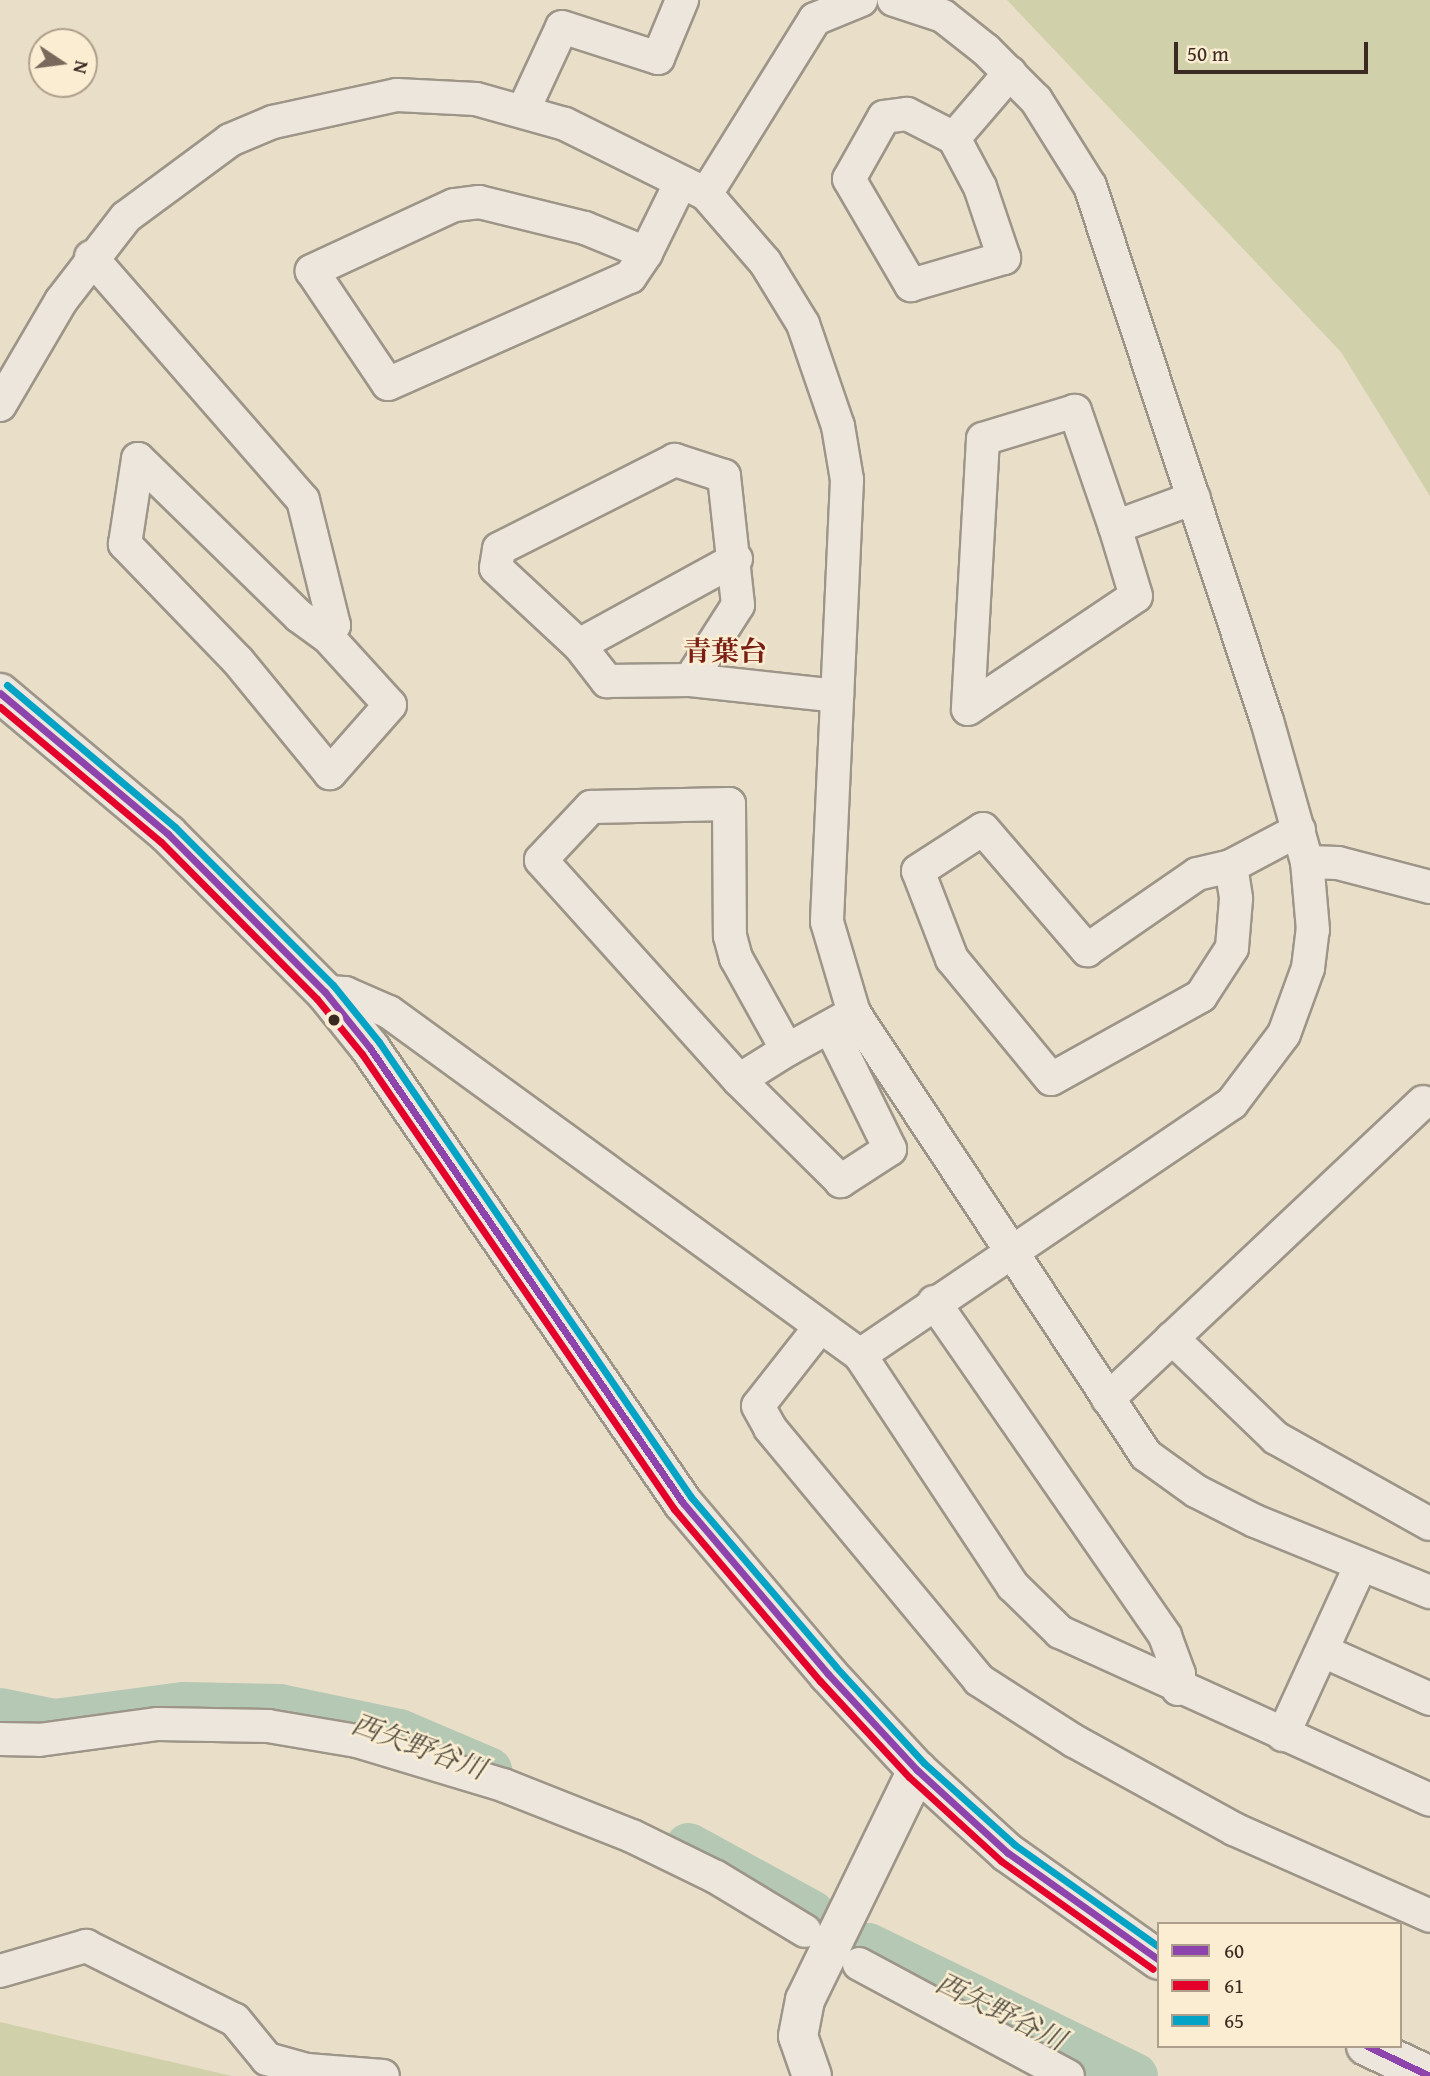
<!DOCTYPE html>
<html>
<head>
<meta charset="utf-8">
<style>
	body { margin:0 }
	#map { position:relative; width:1430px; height:2076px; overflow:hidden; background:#e9dec8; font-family:"Gentium Book Plus","Noto Serif JP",serif }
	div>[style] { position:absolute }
	.green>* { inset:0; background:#d0d0aa }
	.river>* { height:47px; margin:-23.5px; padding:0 23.5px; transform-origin:23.5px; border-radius:23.5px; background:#b4c8b4 }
	.roads { filter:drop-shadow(2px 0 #9d9588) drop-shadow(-2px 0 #9d9588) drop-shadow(0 2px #9d9588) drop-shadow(0 -2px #9d9588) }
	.street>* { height:32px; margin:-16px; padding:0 16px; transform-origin:16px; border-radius:16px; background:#ece6dc }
	.secondary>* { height:38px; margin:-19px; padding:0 19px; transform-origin:19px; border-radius:19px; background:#ece6dc }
	.bus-1>* { height:7px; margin:-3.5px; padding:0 3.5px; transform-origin:3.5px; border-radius:3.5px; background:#8e44ad }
	.bus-2>* { height:7px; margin:-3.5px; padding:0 3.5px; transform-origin:3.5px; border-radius:3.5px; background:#e4002b }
	.bus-3>* { height:7px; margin:-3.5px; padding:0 3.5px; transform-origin:3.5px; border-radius:3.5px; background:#03a3c5 }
	.dots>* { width:19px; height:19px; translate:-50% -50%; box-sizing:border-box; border:4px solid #faedd2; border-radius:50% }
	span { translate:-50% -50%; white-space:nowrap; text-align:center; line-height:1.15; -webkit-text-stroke:5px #faedd2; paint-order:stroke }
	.neighbourhood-label { font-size:28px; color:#7a1f14; font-weight:700 }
	.water-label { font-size:28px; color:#544f44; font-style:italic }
	.legend { position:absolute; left:1157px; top:1922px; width:245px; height:126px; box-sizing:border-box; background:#faedd2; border:2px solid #ae9f8c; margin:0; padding:9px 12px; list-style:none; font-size:21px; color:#3b2a22 }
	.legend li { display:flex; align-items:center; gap:14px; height:35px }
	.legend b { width:35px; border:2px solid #ae9f8c }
	.north { position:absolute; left:28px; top:28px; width:70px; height:70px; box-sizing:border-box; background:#faedd2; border:2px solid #ae9f8c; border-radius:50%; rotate:103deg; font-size:19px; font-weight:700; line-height:28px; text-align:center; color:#3b2a22 }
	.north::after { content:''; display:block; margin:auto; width:24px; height:32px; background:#78695c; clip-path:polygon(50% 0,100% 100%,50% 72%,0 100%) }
	.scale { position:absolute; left:1174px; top:42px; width:194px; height:32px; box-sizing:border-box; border:4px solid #3b2a22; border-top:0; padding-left:9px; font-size:21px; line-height:24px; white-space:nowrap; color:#3b2a22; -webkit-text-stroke:5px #faedd2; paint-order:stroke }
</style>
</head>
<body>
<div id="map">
	<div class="green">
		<div style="clip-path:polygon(1007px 0,1430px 0,1430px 496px,1341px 352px)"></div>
		<div style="clip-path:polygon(0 2022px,232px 2076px,0 2076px)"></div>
	</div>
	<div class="river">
		<div style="left:0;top:1711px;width:55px;rotate:11.5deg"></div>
		<div style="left:54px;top:1722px;width:131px;rotate:-7.5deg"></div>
		<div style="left:184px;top:1705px;width:95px;rotate:1.2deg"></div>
		<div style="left:279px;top:1707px;width:123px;rotate:11.8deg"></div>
		<div style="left:399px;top:1732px;width:97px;rotate:23.1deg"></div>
		<div style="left:688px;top:1846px;width:140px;rotate:28.6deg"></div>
		<div style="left:868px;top:1946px;width:296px;rotate:26deg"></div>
	</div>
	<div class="roads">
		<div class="street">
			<div style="left:524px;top:109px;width:90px;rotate:-65.1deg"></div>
			<div style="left:562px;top:27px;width:101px;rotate:17.9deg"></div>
			<div style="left:658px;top:58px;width:63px;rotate:-67.5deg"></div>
			<div style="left:954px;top:138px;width:53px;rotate:-152.9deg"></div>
			<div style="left:907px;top:114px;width:23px;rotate:173deg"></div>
			<div style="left:884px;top:117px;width:71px;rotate:119.4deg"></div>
			<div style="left:849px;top:179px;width:123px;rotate:59.7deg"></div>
			<div style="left:911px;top:285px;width:97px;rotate:-16.2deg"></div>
			<div style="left:1004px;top:258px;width:75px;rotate:-108.7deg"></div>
			<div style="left:980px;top:187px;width:55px;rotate:-118deg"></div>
			<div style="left:954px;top:138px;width:86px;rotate:-49.3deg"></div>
			<div style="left:706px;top:194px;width:206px;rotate:-58.1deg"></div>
			<div style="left:815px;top:19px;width:50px;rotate:-22.4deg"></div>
			<div style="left:646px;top:253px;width:66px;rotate:-157.7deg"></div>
			<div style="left:585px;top:228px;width:109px;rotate:-166.2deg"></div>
			<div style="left:479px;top:202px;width:25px;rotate:173deg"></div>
			<div style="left:454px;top:205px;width:157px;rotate:155.1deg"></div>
			<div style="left:312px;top:271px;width:136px;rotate:56.1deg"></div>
			<div style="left:388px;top:384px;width:265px;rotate:-23.9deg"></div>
			<div style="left:630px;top:277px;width:29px;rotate:-56deg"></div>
			<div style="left:646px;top:253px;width:79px;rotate:-63.8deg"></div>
			<div style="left:91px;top:257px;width:322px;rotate:48.9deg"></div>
			<div style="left:303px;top:500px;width:129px;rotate:76.1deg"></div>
			<div style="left:334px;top:625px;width:13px;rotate:122deg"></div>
			<div style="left:327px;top:636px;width:93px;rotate:47.6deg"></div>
			<div style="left:390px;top:705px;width:91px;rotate:131.4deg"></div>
			<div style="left:330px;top:773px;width:145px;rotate:-129.4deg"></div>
			<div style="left:238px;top:661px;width:163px;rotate:-134deg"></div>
			<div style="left:125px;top:544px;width:86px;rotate:-81.3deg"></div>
			<div style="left:138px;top:459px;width:225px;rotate:44.3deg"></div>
			<div style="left:299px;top:616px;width:34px;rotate:36deg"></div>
			<div style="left:0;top:405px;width:121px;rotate:-59.6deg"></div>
			<div style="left:61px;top:301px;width:106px;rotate:-52.3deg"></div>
			<div style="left:126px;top:217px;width:129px;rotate:-36.5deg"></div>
			<div style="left:230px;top:140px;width:47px;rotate:-22.7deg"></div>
			<div style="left:273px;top:122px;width:127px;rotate:-12.3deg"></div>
			<div style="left:397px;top:95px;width:79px;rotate:2.9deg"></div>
			<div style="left:476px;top:99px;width:92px;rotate:15.7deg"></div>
			<div style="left:565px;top:124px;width:157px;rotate:26.4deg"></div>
			<div style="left:706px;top:194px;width:90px;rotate:49.1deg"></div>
			<div style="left:765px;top:262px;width:73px;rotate:58.5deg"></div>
			<div style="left:803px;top:324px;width:108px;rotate:71.1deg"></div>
			<div style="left:838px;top:426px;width:55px;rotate:80.5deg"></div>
			<div style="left:847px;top:480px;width:442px;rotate:92.6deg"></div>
			<div style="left:827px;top:922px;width:95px;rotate:73.5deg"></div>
			<div style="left:854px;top:1013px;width:530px;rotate:56.55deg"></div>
			<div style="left:1146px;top:1455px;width:62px;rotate:35.8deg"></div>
			<div style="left:1196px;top:1491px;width:66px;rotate:27deg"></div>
			<div style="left:1255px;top:1521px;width:189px;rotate:22.1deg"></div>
			<div style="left:1115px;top:527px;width:123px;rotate:-109deg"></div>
			<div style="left:1075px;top:411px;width:96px;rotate:163.1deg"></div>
			<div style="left:983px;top:439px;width:270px;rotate:93.2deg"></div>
			<div style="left:968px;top:709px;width:202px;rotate:-33.9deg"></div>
			<div style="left:1136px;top:596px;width:72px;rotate:-106.9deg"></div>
			<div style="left:1115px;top:527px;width:84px;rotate:-20.2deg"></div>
			<div style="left:579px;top:645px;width:179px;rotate:-28.7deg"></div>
			<div style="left:690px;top:680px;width:89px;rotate:-57.4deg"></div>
			<div style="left:738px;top:605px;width:130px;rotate:-96.2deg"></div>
			<div style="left:724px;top:476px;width:52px;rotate:-161.9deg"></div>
			<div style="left:675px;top:460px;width:197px;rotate:153.2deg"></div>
			<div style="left:499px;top:549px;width:19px;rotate:99deg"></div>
			<div style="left:496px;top:568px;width:113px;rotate:42.9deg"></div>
			<div style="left:579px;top:645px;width:46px;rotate:52.1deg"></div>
			<div style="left:607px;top:681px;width:83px;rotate:-0.7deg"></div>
			<div style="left:690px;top:680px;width:148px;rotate:6.2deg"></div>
			<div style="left:1307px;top:862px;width:31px;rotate:2deg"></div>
			<div style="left:1338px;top:863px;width:95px;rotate:14.6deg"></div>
			<div style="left:1231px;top:866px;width:33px;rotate:81deg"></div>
			<div style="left:1236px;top:899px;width:49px;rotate:94.7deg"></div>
			<div style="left:1232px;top:948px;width:57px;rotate:122.9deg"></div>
			<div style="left:1201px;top:996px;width:171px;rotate:151deg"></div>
			<div style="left:1051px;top:1079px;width:156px;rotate:-129.5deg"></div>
			<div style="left:952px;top:959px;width:94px;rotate:-111.1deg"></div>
			<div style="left:918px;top:871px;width:77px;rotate:-32.9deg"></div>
			<div style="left:983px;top:829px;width:160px;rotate:49.3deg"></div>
			<div style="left:1087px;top:950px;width:134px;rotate:-34.6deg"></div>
			<div style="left:1197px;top:874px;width:35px;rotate:-13deg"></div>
			<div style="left:1231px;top:866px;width:77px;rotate:-27.9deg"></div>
			<div style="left:325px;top:992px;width:20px;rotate:3deg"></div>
			<div style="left:345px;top:993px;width:48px;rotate:23.4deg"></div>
			<div style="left:389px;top:1012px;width:583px;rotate:36.06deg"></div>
			<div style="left:860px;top:1355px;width:277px;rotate:56.5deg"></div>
			<div style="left:1013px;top:1586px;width:66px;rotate:44.4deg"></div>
			<div style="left:1060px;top:1632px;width:406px;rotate:24.4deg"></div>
			<div style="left:830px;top:1027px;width:136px;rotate:63.8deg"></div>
			<div style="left:890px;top:1149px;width:59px;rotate:146.9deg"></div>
			<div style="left:841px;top:1181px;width:144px;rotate:-135.3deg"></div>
			<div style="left:739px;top:1080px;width:57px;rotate:-32deg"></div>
			<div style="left:787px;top:1050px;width:77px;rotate:-28.9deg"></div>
			<div style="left:739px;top:1080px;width:296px;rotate:-132deg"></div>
			<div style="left:541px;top:860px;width:73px;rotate:-46.7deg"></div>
			<div style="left:591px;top:807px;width:138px;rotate:-1.2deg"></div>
			<div style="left:729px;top:804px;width:132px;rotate:89.6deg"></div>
			<div style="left:730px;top:936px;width:23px;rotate:75deg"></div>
			<div style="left:736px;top:958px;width:105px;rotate:61deg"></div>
			<div style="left:934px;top:1302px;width:406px;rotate:55.3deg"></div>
			<div style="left:1165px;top:1636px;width:40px;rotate:69.8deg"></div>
			<div style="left:1179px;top:1674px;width:15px;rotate:94deg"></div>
			<div style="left:820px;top:1327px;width:100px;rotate:128.1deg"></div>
			<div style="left:758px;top:1406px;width:25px;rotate:61deg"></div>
			<div style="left:770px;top:1428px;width:327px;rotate:50.3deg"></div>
			<div style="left:979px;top:1680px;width:113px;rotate:32.7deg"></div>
			<div style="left:1074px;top:1741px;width:183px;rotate:28.8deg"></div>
			<div style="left:1234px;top:1829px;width:214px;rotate:23.9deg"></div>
			<div style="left:1172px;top:1338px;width:144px;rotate:43.9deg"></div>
			<div style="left:1276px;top:1438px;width:176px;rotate:29.2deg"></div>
			<div style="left:860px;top:1355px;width:449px;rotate:-34.1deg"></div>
			<div style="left:1232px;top:1103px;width:86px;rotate:-53deg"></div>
			<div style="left:1284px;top:1034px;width:70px;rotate:-70deg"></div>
			<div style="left:1308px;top:968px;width:38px;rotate:-83deg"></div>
			<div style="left:1313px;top:930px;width:68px;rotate:-95deg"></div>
			<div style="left:1307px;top:862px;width:147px;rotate:-105.8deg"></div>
			<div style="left:1267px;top:721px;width:564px;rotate:-108.31deg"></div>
			<div style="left:1090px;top:186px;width:102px;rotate:-122.1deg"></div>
			<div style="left:1036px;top:100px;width:71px;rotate:-135deg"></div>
			<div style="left:986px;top:50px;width:55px;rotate:-141.7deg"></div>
			<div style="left:943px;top:16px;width:52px;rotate:-161.9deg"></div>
			<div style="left:1108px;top:1399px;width:433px;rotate:-43.3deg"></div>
			<div style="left:1325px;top:1652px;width:115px;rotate:24.1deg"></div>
			<div style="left:1283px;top:1735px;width:187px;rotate:-65.4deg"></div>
			<div style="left:0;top:1739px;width:39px;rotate:1deg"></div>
			<div style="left:39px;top:1740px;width:120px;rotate:-7.7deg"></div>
			<div style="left:158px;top:1724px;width:110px;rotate:1deg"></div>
			<div style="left:268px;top:1726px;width:90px;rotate:9.6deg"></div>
			<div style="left:357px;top:1741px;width:152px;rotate:16.8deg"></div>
			<div style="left:503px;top:1785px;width:139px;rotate:21.6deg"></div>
			<div style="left:632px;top:1836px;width:93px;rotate:26deg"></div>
			<div style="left:716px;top:1877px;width:104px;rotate:31.2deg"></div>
			<div style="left:859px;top:1964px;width:237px;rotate:28.2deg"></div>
			<div style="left:0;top:1971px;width:90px;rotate:-16.2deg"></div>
			<div style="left:86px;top:1946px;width:166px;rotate:26.4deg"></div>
			<div style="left:235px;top:2020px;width:50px;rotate:50.6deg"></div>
			<div style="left:267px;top:2059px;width:41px;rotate:15.4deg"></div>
			<div style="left:307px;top:2070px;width:76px;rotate:4.5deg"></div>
		</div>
		<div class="secondary">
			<div style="left:0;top:693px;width:219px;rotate:40deg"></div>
			<div style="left:168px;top:834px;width:223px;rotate:45.2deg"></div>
			<div style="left:325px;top:992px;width:72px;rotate:51.2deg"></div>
			<div style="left:370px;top:1048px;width:552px;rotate:55.48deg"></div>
			<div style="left:683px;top:1503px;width:224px;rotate:49.7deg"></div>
			<div style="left:828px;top:1674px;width:131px;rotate:47.2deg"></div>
			<div style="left:917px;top:1770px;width:123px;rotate:42.4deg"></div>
			<div style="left:1008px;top:1853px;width:185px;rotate:35.3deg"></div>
			<div style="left:1366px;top:2046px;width:71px;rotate:25.1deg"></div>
			<div style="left:812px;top:2076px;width:42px;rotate:-109.3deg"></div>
			<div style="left:798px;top:2036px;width:37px;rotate:-79deg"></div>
			<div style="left:805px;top:2000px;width:256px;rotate:-64deg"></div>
		</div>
	</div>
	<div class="bus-1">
		<div style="left:0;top:693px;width:219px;rotate:40deg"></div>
		<div style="left:168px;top:834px;width:223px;rotate:45.2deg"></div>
		<div style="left:325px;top:992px;width:72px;rotate:51.2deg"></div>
		<div style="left:370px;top:1048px;width:552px;rotate:55.48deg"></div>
		<div style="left:683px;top:1503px;width:224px;rotate:49.7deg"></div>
		<div style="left:828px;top:1674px;width:131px;rotate:47.2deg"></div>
		<div style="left:917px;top:1770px;width:123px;rotate:42.4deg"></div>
		<div style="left:1008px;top:1853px;width:185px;rotate:35.3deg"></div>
		<div style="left:1367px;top:2046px;width:70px;rotate:25.5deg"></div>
	</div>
	<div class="bus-2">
		<div style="left:0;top:707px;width:210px;rotate:40deg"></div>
		<div style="left:161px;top:842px;width:221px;rotate:45.2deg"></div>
		<div style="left:317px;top:999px;width:71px;rotate:50.7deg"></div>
		<div style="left:362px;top:1054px;width:552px;rotate:55.56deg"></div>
		<div style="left:674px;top:1509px;width:226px;rotate:49.7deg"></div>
		<div style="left:820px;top:1681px;width:131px;rotate:47.2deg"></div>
		<div style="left:909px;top:1777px;width:125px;rotate:42.4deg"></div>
		<div style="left:1001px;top:1861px;width:186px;rotate:35.4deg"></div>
	</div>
	<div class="bus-3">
		<div style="left:7px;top:685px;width:220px;rotate:40.2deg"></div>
		<div style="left:175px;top:827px;width:223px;rotate:45deg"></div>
		<div style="left:333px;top:985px;width:73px;rotate:51.1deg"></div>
		<div style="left:379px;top:1042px;width:552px;rotate:55.56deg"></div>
		<div style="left:691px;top:1497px;width:223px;rotate:49.5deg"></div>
		<div style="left:836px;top:1667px;width:130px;rotate:47.5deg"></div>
		<div style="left:924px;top:1763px;width:122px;rotate:42deg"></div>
		<div style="left:1015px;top:1845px;width:176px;rotate:35.3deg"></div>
	</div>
	<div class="dots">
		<div style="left:334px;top:1020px;background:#3b2a22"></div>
	</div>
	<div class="neighbourhood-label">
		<span style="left:725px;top:651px">青葉台</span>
	</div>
	<div class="water-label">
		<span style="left:419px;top:1746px;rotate:20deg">西矢野谷川</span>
		<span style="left:1001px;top:2011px;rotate:26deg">西矢野谷川</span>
	</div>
	<ul class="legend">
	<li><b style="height:9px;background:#8e44ad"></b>60</li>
	<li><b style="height:9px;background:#e4002b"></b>61</li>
	<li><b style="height:9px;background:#03a3c5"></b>65</li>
	</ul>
	<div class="north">N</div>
	<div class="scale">50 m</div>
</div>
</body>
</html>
